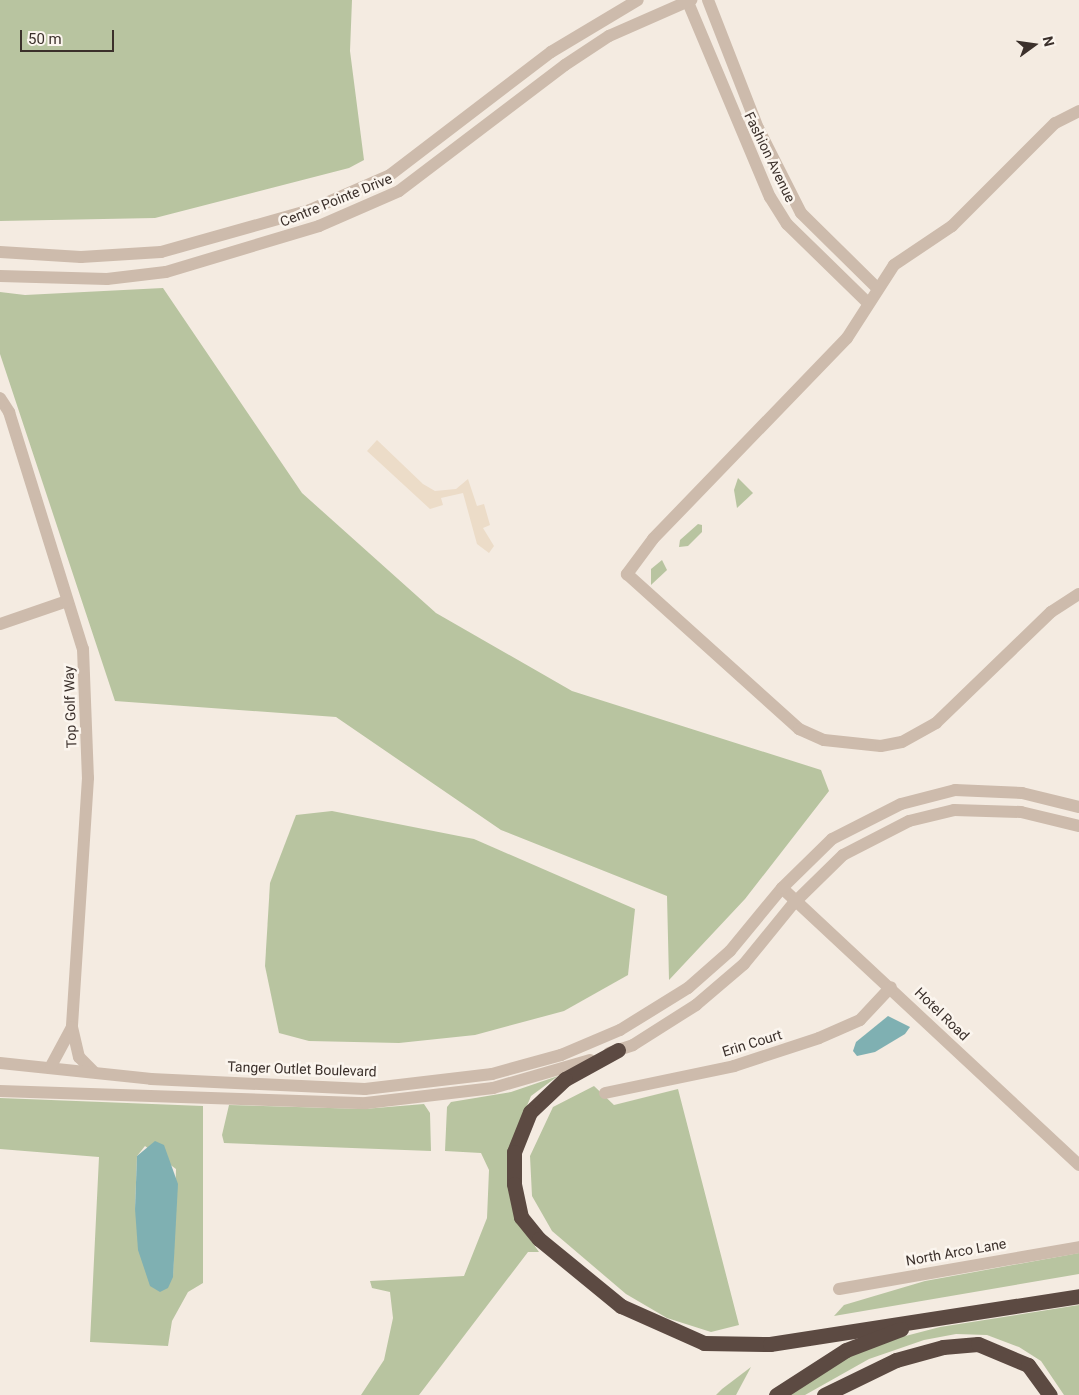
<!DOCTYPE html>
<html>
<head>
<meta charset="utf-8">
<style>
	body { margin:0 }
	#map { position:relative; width:1079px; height:1395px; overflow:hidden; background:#f4ebe1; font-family:Roboto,sans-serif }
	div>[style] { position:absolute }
	.green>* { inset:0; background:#b8c4a0 }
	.plaza>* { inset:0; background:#ecdcc8 }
	.water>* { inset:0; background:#7fb0b2 }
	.minor>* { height:12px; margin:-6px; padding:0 6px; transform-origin:6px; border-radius:6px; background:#cdbbac }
	.highway>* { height:15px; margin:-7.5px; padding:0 7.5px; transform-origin:7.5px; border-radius:7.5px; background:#5c4a42 }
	span { translate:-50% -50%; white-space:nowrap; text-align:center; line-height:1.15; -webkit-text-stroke:5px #fbf5ee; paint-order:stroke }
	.street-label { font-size:14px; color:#3b302b }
	.north { position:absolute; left:1009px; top:20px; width:50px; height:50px; -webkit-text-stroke:4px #fbf5ee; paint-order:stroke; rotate:76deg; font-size:14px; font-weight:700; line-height:20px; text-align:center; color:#3b302b }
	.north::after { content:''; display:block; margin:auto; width:18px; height:22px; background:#3b302b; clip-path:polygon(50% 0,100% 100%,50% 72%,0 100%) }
	.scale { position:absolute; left:20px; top:30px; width:94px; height:22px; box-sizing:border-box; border:2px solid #3b302b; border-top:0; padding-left:6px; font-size:15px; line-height:18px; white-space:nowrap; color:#3b302b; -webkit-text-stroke:4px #fbf5ee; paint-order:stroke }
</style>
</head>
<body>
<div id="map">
	<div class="green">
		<div style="clip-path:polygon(0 0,352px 0,350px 51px,364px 160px,349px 168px,155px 218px,0 221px)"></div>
		<div style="clip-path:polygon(163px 288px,302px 493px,436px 613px,572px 691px,821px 770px,829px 791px,745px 899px,669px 980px,667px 896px,501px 830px,336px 717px,115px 701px,0 354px,0 292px,25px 295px)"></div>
		<div style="clip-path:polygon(738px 478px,753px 493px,737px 508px,734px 490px)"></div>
		<div style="clip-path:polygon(698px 524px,702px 525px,702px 532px,688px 546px,679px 547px,680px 540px)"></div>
		<div style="clip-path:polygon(662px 560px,667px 570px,651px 585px,651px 569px)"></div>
		<div style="clip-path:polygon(332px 811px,474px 839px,635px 909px,628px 975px,564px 1011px,475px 1035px,399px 1043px,309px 1041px,279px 1033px,265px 966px,270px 883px,296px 815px)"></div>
		<div style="clip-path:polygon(558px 1076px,531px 1096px,507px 1155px,525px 1232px,539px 1252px,528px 1252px,419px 1395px,361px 1395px,384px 1360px,393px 1318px,390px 1292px,372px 1288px,370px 1281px,464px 1276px,487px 1218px,489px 1170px,481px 1153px,445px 1151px,447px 1107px,451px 1102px,511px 1092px)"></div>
		<div style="clip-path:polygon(594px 1086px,614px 1105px,678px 1089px,739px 1325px,711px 1332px,667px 1318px,626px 1294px,552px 1231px,532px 1196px,530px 1156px,553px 1107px)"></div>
		<div style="clip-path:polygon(evenodd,0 1098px,203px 1106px,203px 1283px,188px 1292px,172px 1321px,168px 1346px,90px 1342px,99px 1157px,0 1149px,0 1098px,145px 1146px,176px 1169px,173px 1277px,135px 1209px,137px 1156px,145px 1146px)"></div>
		<div style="clip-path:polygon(424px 1104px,430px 1113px,431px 1151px,224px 1143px,222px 1135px,229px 1105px,364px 1109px)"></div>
		<div style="clip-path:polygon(1079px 1253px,1079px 1274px,834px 1316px,844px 1305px,925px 1281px)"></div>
		<div style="clip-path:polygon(1079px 1305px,1079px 1395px,1064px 1395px,1041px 1361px,1019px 1347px,987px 1335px,956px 1334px,924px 1340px,869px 1359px,805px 1395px,789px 1395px,845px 1357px,894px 1339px,940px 1327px)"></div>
		<div style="clip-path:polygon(751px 1367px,736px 1395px,716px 1395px,722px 1389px)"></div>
	</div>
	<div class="plaza">
		<div style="clip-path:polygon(377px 440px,423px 484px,435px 491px,456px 489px,468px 479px,477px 506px,484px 504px,490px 525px,483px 528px,494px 546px,489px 553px,477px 544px,463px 493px,441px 498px,443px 505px,430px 509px,367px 451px)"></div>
	</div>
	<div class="water">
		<div style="clip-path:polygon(888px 1016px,910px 1027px,905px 1034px,875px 1052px,857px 1056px,853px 1051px,856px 1042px)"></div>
		<div style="clip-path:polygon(155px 1141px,164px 1145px,178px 1184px,173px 1277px,168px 1288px,160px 1292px,150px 1286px,138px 1250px,135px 1209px,137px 1156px)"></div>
	</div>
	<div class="minor">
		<div style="left:687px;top:0;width:214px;rotate:67.2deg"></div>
		<div style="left:770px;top:197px;width:32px;rotate:58deg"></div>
		<div style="left:787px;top:224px;width:112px;rotate:44.3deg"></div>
		<div style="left:708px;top:0;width:137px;rotate:68.7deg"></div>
		<div style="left:758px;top:128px;width:95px;rotate:63.2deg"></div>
		<div style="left:801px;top:213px;width:105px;rotate:44.6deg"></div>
		<div style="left:1079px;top:111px;width:27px;rotate:153deg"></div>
		<div style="left:1055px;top:123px;width:146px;rotate:135deg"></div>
		<div style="left:952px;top:226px;width:70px;rotate:146.1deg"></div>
		<div style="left:894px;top:265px;width:87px;rotate:122.8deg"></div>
		<div style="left:847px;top:338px;width:279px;rotate:134deg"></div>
		<div style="left:653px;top:539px;width:44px;rotate:126.6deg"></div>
		<div style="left:627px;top:574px;width:232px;rotate:42deg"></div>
		<div style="left:799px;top:729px;width:27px;rotate:24deg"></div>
		<div style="left:824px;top:740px;width:57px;rotate:6deg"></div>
		<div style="left:881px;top:746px;width:21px;rotate:-11deg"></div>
		<div style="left:902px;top:742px;width:39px;rotate:-29deg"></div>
		<div style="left:936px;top:723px;width:160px;rotate:-44deg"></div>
		<div style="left:1051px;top:612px;width:33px;rotate:-33deg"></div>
		<div style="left:0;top:252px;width:81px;rotate:3.5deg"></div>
		<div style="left:81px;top:257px;width:80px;rotate:-3.6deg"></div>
		<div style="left:161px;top:252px;width:155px;rotate:-15.7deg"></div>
		<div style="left:310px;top:210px;width:87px;rotate:-23.6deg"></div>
		<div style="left:390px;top:175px;width:203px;rotate:-37.4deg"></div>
		<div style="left:551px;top:52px;width:101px;rotate:-30.9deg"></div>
		<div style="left:0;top:276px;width:107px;rotate:1.6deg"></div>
		<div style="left:107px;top:279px;width:59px;rotate:-6.8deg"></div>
		<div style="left:166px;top:272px;width:160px;rotate:-16.7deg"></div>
		<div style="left:319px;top:226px;width:87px;rotate:-23.6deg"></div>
		<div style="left:399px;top:191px;width:208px;rotate:-37.2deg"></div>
		<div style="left:565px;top:65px;width:53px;rotate:-33.4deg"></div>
		<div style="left:609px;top:36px;width:90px;rotate:-23.7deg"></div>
		<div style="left:0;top:398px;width:17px;rotate:57deg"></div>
		<div style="left:9px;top:412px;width:248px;rotate:72.7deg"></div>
		<div style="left:83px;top:649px;width:129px;rotate:87.8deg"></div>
		<div style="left:88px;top:778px;width:250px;rotate:93.7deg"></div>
		<div style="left:72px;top:1027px;width:31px;rotate:77deg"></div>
		<div style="left:79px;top:1057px;width:20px;rotate:45deg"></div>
		<div style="left:0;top:624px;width:71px;rotate:-18.9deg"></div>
		<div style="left:782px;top:888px;width:406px;rotate:43deg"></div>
		<div style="left:609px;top:1053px;width:25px;rotate:-18deg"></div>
		<div style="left:633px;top:1045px;width:75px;rotate:-32.4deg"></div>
		<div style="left:696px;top:1005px;width:63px;rotate:-40.5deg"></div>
		<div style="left:744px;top:964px;width:77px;rotate:-50.8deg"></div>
		<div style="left:793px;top:904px;width:70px;rotate:-44.4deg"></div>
		<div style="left:843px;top:855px;width:74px;rotate:-27.3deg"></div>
		<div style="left:909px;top:821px;width:46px;rotate:-13.7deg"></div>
		<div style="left:954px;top:810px;width:67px;rotate:1.7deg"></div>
		<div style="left:1021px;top:812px;width:60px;rotate:13.6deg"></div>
		<div style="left:0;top:1063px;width:152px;rotate:6deg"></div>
		<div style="left:151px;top:1079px;width:214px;rotate:2.7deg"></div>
		<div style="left:365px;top:1089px;width:128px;rotate:-6.7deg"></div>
		<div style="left:492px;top:1074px;width:72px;rotate:-15.4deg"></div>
		<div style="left:561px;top:1055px;width:64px;rotate:-23deg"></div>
		<div style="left:620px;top:1030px;width:80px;rotate:-31.7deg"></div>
		<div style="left:688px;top:988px;width:56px;rotate:-41.4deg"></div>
		<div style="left:730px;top:951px;width:82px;rotate:-50.5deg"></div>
		<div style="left:782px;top:888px;width:70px;rotate:-44.4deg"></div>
		<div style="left:832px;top:839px;width:77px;rotate:-26.9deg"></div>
		<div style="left:901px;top:804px;width:56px;rotate:-14.5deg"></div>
		<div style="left:955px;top:790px;width:67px;rotate:2.6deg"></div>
		<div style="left:1022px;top:793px;width:59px;rotate:13.8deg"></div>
		<div style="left:51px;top:1066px;width:44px;rotate:-61.7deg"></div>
		<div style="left:0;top:1091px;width:366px;rotate:1.9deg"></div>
		<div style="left:366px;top:1103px;width:128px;rotate:-6.7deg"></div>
		<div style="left:493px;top:1088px;width:101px;rotate:-16.1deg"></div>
		<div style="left:605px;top:1093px;width:132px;rotate:-11.8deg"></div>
		<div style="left:734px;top:1066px;width:89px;rotate:-18.2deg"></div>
		<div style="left:819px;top:1038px;width:45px;rotate:-23.7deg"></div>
		<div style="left:860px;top:1020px;width:45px;rotate:-46.8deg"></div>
		<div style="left:839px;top:1289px;width:244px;rotate:-9.9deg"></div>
	</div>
	<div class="highway">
		<div style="left:618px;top:1050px;width:60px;rotate:151.3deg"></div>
		<div style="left:565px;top:1079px;width:48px;rotate:136.7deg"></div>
		<div style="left:530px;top:1112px;width:43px;rotate:111.8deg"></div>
		<div style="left:514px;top:1152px;width:32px;rotate:90deg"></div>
		<div style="left:514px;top:1184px;width:34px;rotate:78deg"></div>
		<div style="left:521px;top:1217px;width:28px;rotate:51deg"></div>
		<div style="left:539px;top:1239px;width:106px;rotate:39.3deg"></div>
		<div style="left:621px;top:1306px;width:91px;rotate:24deg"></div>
		<div style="left:704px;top:1343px;width:66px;rotate:0.9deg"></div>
		<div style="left:770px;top:1344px;width:313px;rotate:-8.8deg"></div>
		<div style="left:776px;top:1395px;width:83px;rotate:-32.7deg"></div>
		<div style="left:846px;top:1350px;width:59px;rotate:-20.9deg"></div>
		<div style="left:824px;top:1395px;width:80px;rotate:-25.9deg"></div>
		<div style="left:896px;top:1360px;width:49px;rotate:-15.5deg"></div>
		<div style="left:943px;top:1347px;width:35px;rotate:-5deg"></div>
		<div style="left:978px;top:1344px;width:54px;rotate:22.8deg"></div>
		<div style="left:1028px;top:1365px;width:37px;rotate:54deg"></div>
	</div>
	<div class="street-label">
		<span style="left:770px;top:157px;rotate:64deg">Fashion Avenue</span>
		<span style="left:336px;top:200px;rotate:-22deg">Centre Pointe Drive</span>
		<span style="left:70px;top:707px;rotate:-92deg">Top Golf Way</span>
		<span style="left:942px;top:1014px;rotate:44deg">Hotel Road</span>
		<span style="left:752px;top:1043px;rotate:-17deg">Erin Court</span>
		<span style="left:302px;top:1069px;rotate:2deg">Tanger Outlet Boulevard</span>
		<span style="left:956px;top:1252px;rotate:-10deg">North Arco Lane</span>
	</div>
	<div class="north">N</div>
	<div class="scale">50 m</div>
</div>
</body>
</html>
